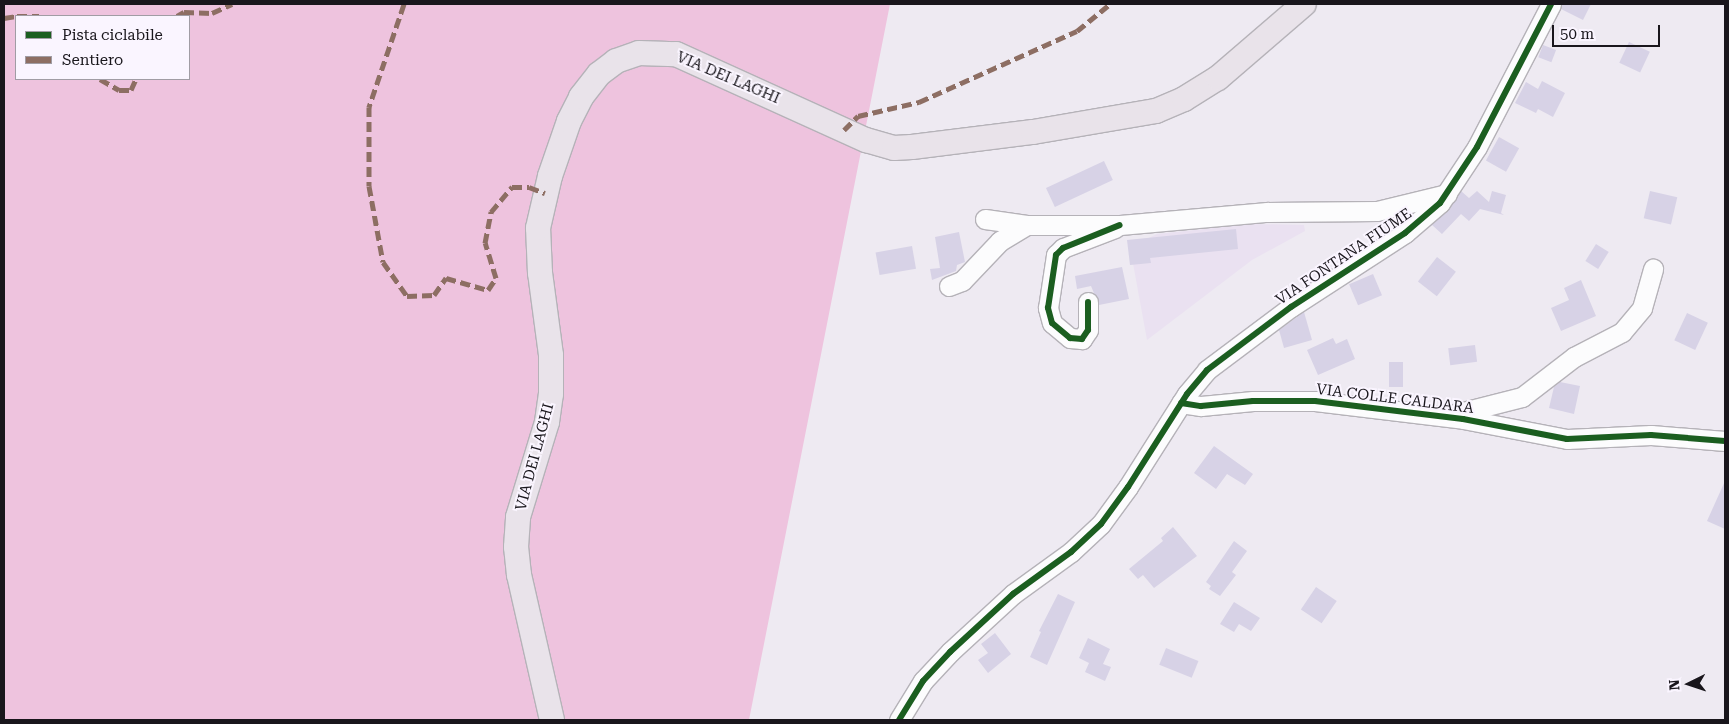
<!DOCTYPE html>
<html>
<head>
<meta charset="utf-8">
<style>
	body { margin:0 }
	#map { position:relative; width:1729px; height:724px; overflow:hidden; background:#eeeaf2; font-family:"Roboto Serif",serif }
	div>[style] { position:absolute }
	.built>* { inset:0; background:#eae1f1 }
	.green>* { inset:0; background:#eec3de }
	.building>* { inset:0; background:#d7d2e6; transform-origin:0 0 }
	.roads { filter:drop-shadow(1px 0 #b5b2b8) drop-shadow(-1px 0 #b5b2b8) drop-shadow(0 1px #b5b2b8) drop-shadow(0 -1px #b5b2b8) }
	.minor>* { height:19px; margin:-9.5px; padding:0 9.5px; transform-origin:9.5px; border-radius:9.5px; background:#fcfcfd }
	.major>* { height:24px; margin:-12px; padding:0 12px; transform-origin:12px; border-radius:12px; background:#e9e3ea }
	.quiet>* { height:5px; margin-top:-2.5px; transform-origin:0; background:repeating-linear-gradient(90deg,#8d6e63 0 10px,transparent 0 15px) }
	.cycleway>* { height:6px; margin:-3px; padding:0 3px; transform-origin:3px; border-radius:3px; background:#1b5e20 }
	span { translate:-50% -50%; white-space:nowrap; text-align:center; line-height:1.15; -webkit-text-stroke:4px #faf5ff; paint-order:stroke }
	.street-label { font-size:15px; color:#19161c }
	.frame { position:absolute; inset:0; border:5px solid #19161c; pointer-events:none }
	.legend { position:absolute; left:15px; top:15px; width:175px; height:65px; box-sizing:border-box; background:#faf5ff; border:1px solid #a09ca4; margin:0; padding:6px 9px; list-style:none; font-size:15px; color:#19161c }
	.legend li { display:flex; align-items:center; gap:10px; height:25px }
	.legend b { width:25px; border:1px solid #a09ca4 }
	.north { position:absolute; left:1664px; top:659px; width:50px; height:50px; -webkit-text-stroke:4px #faf5ff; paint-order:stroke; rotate:266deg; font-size:14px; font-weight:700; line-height:20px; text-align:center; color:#19161c }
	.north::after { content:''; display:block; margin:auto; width:18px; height:22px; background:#19161c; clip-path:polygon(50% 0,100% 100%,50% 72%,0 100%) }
	.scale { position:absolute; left:1552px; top:25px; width:108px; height:22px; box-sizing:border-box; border:2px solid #19161c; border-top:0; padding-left:6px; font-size:15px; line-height:18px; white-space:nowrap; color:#19161c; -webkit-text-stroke:4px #faf5ff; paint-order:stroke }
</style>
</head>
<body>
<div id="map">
	<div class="built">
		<div style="clip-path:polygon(1251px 224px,1304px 225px,1305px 231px,1252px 260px,1147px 340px,1130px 247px,1157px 234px)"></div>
	</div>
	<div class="green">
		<div style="clip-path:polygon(evenodd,4px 4px,890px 4px,749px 720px,4px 720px,4px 4px,16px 16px,189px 16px,189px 79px,16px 79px,16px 16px)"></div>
	</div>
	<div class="building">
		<div style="clip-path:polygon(1562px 4px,1591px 4px,1583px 20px,1561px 9px)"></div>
		<div style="left:1629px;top:42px;width:23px;height:23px;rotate:25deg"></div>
		<div style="left:1543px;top:45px;width:14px;height:13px;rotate:21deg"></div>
		<div style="clip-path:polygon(1542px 81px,1565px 93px,1553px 117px,1538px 109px,1536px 113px,1515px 103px,1526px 82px,1538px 89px)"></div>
		<div style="left:1499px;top:137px;width:23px;height:27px;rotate:29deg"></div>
		<div style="left:1104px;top:161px;width:21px;height:64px;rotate:65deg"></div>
		<div style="clip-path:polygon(1461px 191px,1469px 198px,1477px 191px,1489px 202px,1492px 191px,1506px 195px,1501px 213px,1504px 215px,1480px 209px,1469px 221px,1461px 214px,1442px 234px,1432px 225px,1449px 209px)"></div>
		<div style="left:1650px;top:191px;width:28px;height:28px;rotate:13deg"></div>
		<div style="clip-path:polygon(1236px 229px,1238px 249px,1150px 258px,1151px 263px,1130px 265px,1127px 240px)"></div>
		<div style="clip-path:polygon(959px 232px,965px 262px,957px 265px,956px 271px,932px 280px,930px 269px,940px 268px,935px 237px)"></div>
		<div style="left:1596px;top:244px;width:15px;height:20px;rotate:32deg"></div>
		<div style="left:912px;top:246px;width:23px;height:37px;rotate:80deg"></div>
		<div style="left:1437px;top:257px;width:24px;height:31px;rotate:38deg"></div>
		<div style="clip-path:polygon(1122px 267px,1129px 299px,1099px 305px,1091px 286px,1077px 289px,1075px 276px)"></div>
		<div style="left:1373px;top:274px;width:23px;height:26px;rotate:67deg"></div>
		<div style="clip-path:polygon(1581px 280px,1596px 316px,1561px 331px,1551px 308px,1569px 300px,1564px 288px)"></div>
		<div style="clip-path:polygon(1304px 312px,1312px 340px,1284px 348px,1279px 330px)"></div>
		<div style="left:1687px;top:313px;width:23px;height:30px;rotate:25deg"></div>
		<div style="clip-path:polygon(1333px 338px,1336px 344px,1347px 339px,1355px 359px,1318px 375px,1307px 350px)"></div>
		<div style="left:1475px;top:345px;width:17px;height:27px;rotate:83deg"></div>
		<div style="left:1389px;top:362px;width:14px;height:25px"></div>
		<div style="clip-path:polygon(1560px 382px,1580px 386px,1574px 414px,1549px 408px,1554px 387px)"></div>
		<div style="clip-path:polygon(1214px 446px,1253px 474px,1245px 485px,1227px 474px,1216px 489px,1194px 473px)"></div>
		<div style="clip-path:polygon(1725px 481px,1725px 529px,1707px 521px)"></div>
		<div style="clip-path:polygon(1173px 527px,1197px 556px,1154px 588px,1143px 575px,1138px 579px,1129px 569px,1163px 541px,1161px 538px)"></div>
		<div style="clip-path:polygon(1234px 541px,1247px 551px,1232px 572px,1236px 575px,1220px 596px,1209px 589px,1211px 586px,1206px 582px)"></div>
		<div style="left:1316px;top:587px;width:25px;height:27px;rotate:34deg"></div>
		<div style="clip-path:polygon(1058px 594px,1075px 602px,1047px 665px,1030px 657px,1041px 632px,1039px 631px)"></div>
		<div style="clip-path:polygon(1234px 602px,1260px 618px,1251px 631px,1239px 624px,1234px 632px,1220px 624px)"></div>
		<div style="clip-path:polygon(995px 633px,1011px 654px,988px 673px,978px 660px,988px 653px,981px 644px)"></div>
		<div style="clip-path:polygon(1088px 638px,1110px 649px,1103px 664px,1111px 667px,1105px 681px,1085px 672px,1089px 663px,1079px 658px)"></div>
		<div style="left:1166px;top:648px;width:35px;height:18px;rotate:22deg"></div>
	</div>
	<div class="roads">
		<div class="minor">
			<div style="left:985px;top:219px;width:42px;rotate:8.1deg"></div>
			<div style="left:1027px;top:225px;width:93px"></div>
			<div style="left:1120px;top:225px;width:148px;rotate:-5.1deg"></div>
			<div style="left:1267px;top:212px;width:110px;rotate:-0.5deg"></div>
			<div style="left:1377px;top:211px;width:72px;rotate:-13.7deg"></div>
			<div style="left:949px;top:286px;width:14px;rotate:-21deg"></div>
			<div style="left:962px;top:281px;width:55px;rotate:-46.5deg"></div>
			<div style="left:1000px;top:241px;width:31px;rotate:-31deg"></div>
			<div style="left:1088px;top:302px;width:28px;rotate:90deg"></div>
			<div style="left:1088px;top:330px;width:11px;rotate:124deg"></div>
			<div style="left:1082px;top:339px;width:12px;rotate:-175deg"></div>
			<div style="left:1070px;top:338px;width:23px;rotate:-140deg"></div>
			<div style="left:1052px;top:323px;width:16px;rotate:-105deg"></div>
			<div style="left:1048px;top:308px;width:54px;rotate:-81.4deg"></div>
			<div style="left:1056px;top:255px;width:10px;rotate:-45deg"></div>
			<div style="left:1063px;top:248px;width:56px;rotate:-21deg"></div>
			<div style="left:1181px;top:403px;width:20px;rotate:9deg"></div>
			<div style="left:1201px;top:406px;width:52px;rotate:-5.5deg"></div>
			<div style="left:1253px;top:401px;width:62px"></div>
			<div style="left:1315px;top:401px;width:149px;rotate:6.9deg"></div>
			<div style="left:1463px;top:419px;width:106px;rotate:10.9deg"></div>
			<div style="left:1567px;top:439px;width:84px;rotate:-2.7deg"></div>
			<div style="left:1651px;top:435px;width:74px;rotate:4.6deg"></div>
			<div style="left:1455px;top:414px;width:69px;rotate:-14.2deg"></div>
			<div style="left:1522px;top:397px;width:66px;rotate:-37.6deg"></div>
			<div style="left:1574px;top:357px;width:54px;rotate:-27.5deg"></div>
			<div style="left:1622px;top:332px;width:31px;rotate:-50deg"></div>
			<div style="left:1642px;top:308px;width:41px;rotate:-74.2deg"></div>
			<div style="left:899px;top:720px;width:46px;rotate:-58.4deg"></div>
			<div style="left:923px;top:681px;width:40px;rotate:-47deg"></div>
			<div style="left:950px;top:652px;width:86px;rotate:-42.6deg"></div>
			<div style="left:1013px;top:594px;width:72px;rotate:-35.9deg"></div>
			<div style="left:1071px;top:552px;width:41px;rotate:-43deg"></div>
			<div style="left:1101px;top:524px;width:46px;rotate:-53.9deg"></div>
			<div style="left:1128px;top:487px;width:110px;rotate:-57.6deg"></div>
			<div style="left:1187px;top:394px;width:31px;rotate:-50deg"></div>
			<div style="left:1207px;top:370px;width:105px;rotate:-36.9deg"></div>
			<div style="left:1291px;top:307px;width:136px;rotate:-33deg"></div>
			<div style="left:1405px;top:233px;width:46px;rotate:-40.6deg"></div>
			<div style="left:1440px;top:203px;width:67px;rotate:-56.5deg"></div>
			<div style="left:1477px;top:147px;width:161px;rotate:-62.6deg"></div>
		</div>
		<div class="major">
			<div style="left:552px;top:720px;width:149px;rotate:-102.8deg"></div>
			<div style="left:519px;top:575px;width:28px;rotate:-96deg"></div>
			<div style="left:516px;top:547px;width:30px;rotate:-86deg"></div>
			<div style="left:518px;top:517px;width:99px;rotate:-73deg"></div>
			<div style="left:547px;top:422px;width:28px;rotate:-82deg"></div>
			<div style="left:551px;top:394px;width:39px;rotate:-90deg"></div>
			<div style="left:551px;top:355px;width:83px;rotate:-97.6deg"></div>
			<div style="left:540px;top:273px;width:45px;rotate:-92.5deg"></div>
			<div style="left:538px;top:228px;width:53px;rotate:-77deg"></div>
			<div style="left:550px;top:176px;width:58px;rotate:-70.9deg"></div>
			<div style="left:569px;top:121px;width:27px;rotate:-63deg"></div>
			<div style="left:581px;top:97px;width:29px;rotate:-52deg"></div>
			<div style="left:599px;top:74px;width:21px;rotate:-37deg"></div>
			<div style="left:616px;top:61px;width:24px;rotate:-19deg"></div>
			<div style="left:639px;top:53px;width:37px;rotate:2deg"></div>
			<div style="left:676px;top:54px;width:209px;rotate:24.4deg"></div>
			<div style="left:866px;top:140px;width:29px;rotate:16deg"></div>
			<div style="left:894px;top:148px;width:18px;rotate:-3deg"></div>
			<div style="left:912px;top:147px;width:122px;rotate:-7.1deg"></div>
			<div style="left:1033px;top:132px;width:125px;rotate:-9.7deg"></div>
			<div style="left:1156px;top:111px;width:30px;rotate:-23deg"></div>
			<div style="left:1184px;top:99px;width:40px;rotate:-32deg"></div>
			<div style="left:1218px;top:78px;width:113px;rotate:-40.7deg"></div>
		</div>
	</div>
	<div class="quiet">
		<div style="left:404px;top:4px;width:109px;rotate:108.8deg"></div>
		<div style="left:369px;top:107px;width:79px;rotate:90deg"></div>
		<div style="left:369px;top:186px;width:77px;rotate:79.6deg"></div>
		<div style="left:383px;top:262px;width:42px;rotate:54.8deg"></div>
		<div style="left:407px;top:296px;width:27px;rotate:-2deg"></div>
		<div style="left:434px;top:295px;width:21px;rotate:-55deg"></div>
		<div style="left:446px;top:278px;width:44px;rotate:15.9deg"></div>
		<div style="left:488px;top:290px;width:14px;rotate:-56deg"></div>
		<div style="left:496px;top:278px;width:37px;rotate:-107deg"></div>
		<div style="left:485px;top:243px;width:32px;rotate:-79deg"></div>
		<div style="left:491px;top:212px;width:33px;rotate:-50deg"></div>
		<div style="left:512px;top:187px;width:17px"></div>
		<div style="left:529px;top:187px;width:17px;rotate:21deg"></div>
		<div style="left:17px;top:16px;width:22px"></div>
		<div style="left:177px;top:16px;width:8px;rotate:-30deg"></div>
		<div style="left:184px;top:12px;width:28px;rotate:2deg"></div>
		<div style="left:212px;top:13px;width:22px;rotate:-24deg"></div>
		<div style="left:4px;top:18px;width:12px;rotate:-9deg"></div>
		<div style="left:100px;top:79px;width:22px;rotate:30deg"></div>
		<div style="left:119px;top:90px;width:12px"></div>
		<div style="left:131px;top:90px;width:12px;rotate:-66deg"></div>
		<div style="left:844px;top:130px;width:20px;rotate:-45deg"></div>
		<div style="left:858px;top:116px;width:63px;rotate:-12.9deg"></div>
		<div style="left:919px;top:102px;width:173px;rotate:-24.2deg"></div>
		<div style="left:1077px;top:31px;width:43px;rotate:-39.3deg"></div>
	</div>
	<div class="cycleway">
		<div style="left:1088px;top:302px;width:28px;rotate:90deg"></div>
		<div style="left:1088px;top:330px;width:11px;rotate:124deg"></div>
		<div style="left:1082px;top:339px;width:12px;rotate:-175deg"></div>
		<div style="left:1070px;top:338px;width:23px;rotate:-140deg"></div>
		<div style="left:1052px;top:323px;width:16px;rotate:-105deg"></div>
		<div style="left:1048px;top:308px;width:54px;rotate:-81.4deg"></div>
		<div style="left:1056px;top:255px;width:10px;rotate:-45deg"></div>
		<div style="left:1063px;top:248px;width:61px;rotate:-22deg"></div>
		<div style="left:1181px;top:403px;width:20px;rotate:9deg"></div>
		<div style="left:1201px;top:406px;width:52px;rotate:-5.5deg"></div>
		<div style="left:1253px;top:401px;width:62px"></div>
		<div style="left:1315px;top:401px;width:149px;rotate:6.9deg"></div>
		<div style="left:1463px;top:419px;width:106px;rotate:10.9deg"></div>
		<div style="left:1567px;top:439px;width:84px;rotate:-2.7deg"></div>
		<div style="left:1651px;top:435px;width:74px;rotate:4.6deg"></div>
		<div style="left:899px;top:720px;width:46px;rotate:-58.4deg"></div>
		<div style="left:923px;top:681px;width:40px;rotate:-47deg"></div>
		<div style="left:950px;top:652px;width:86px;rotate:-42.6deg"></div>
		<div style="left:1013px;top:594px;width:72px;rotate:-35.9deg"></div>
		<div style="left:1071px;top:552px;width:41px;rotate:-43deg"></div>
		<div style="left:1101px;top:524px;width:46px;rotate:-53.9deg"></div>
		<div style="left:1128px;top:487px;width:110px;rotate:-57.6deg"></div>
		<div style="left:1187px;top:394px;width:31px;rotate:-50deg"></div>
		<div style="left:1207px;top:370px;width:105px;rotate:-36.9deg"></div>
		<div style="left:1291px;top:307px;width:136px;rotate:-33deg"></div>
		<div style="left:1405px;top:233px;width:46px;rotate:-40.6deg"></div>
		<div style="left:1440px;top:203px;width:67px;rotate:-56.5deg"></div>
		<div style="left:1477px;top:147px;width:161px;rotate:-62.6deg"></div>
	</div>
	<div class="street-label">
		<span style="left:728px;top:78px;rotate:23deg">VIA DEI LAGHI</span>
		<span style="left:1344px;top:257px;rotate:-34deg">VIA FONTANA FIUME</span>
		<span style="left:1395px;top:399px;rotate:7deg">VIA COLLE CALDARA</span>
		<span style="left:535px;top:457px;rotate:-75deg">VIA DEI LAGHI</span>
	</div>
	<div class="frame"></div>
	<ul class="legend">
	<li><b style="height:6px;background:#1b5e20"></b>Pista ciclabile</li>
	<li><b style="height:6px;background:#8d6e63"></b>Sentiero</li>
	</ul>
	<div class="north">N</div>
	<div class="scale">50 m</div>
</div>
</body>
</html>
